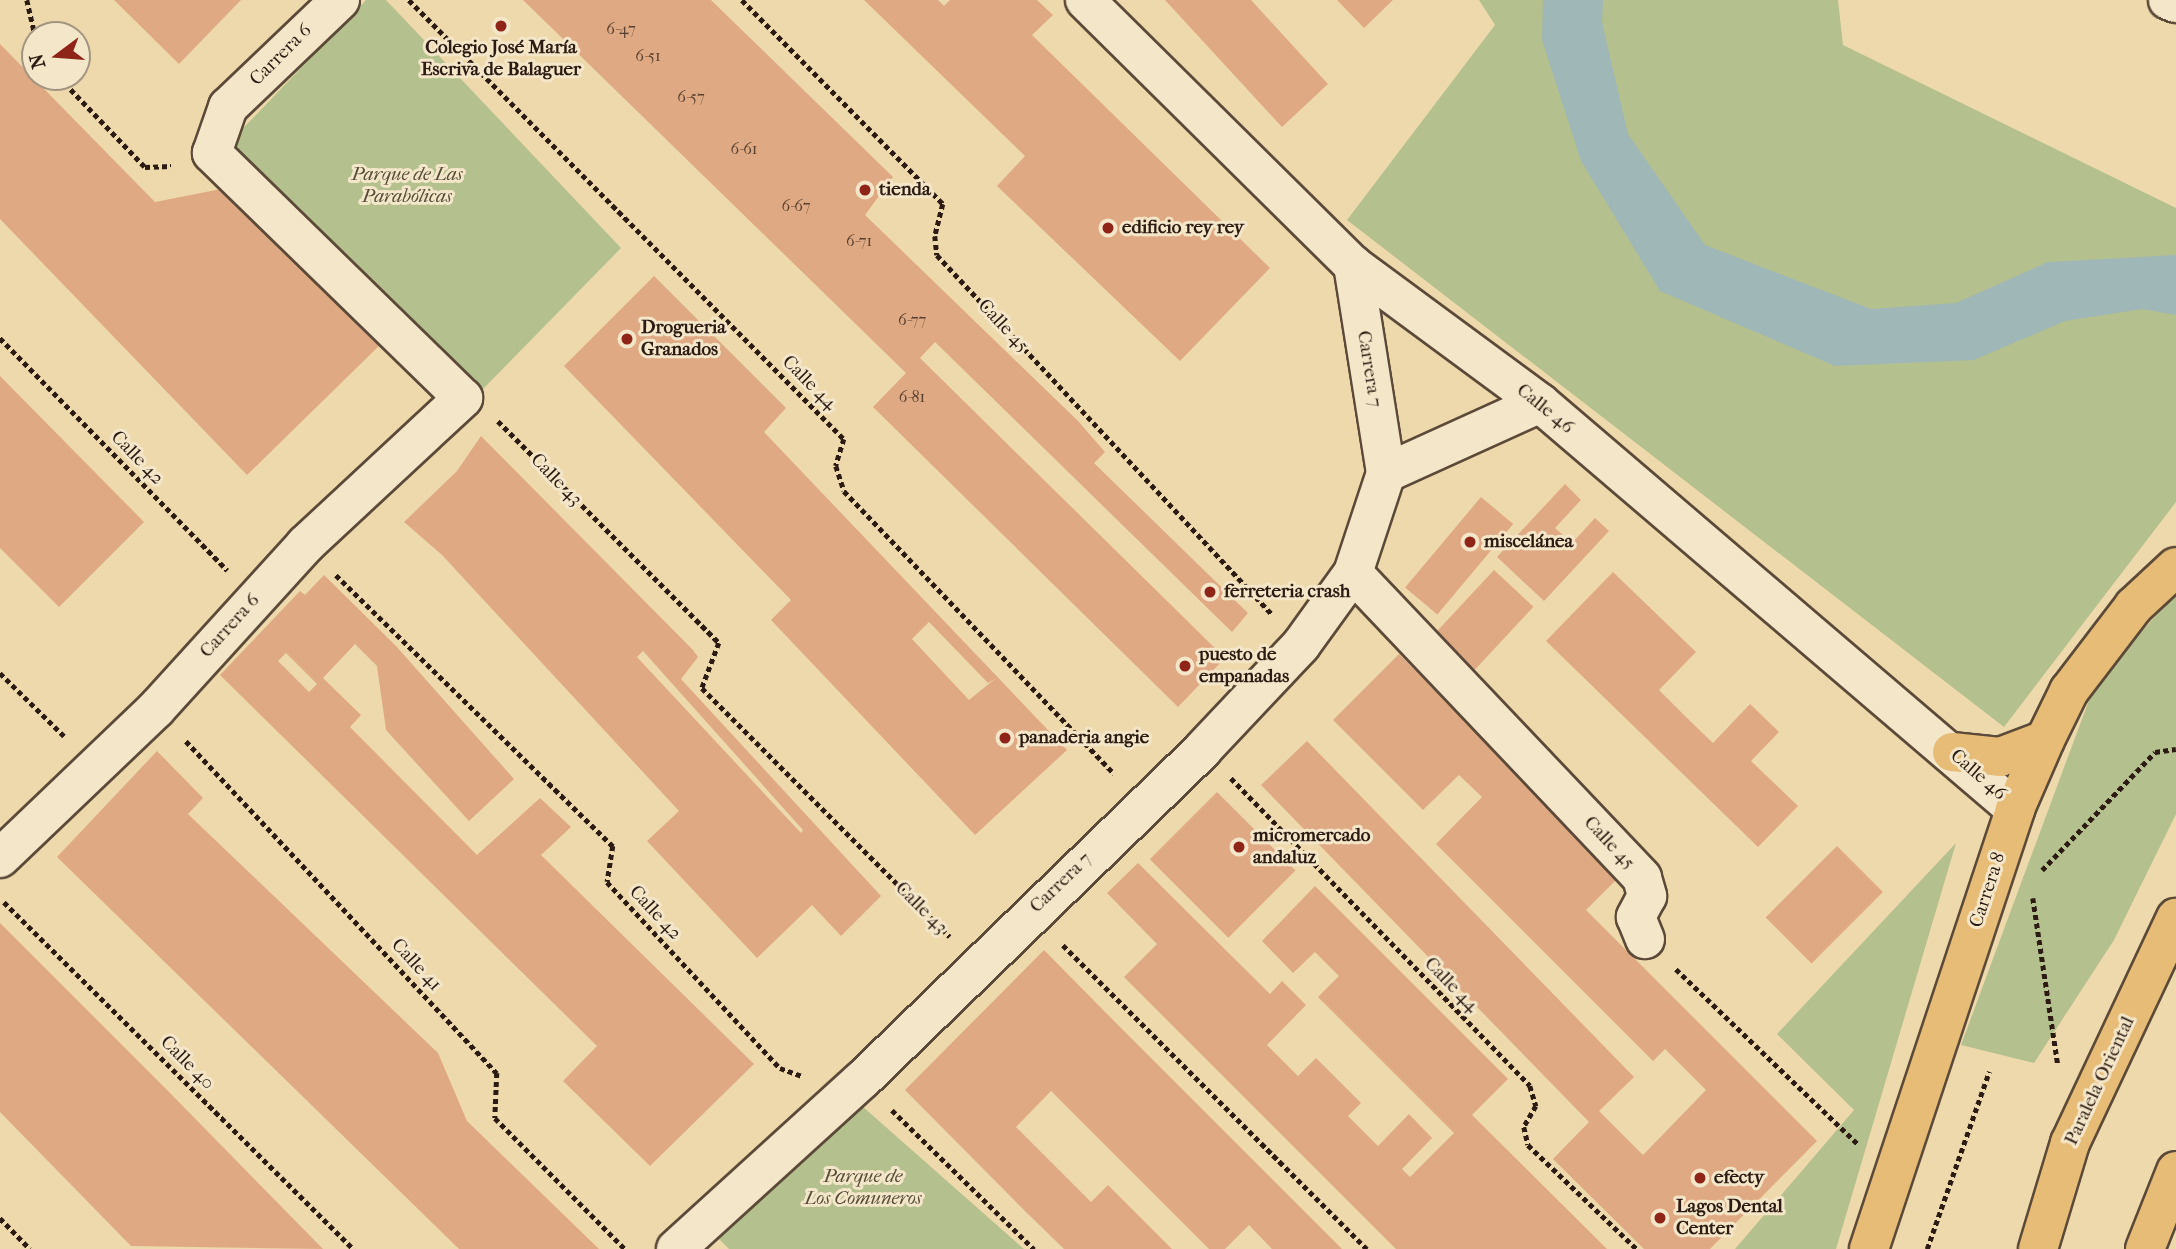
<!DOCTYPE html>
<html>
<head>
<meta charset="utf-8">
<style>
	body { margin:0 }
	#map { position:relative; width:2176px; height:1249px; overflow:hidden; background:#eed9ac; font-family:"IM FELL French Canon",serif }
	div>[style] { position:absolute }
	.green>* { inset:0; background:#b4c08d }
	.water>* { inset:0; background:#9fb7b6 }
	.building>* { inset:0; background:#dfaa83; transform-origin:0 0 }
	.path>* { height:4.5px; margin-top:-2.25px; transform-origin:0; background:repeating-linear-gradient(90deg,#2c1b12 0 5px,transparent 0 8.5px) }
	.roads { filter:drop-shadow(2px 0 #5c4a38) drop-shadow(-2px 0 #5c4a38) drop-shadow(0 2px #5c4a38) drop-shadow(0 -2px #5c4a38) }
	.minor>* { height:38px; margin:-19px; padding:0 19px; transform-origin:19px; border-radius:19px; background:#f4e6c9 }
	.major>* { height:38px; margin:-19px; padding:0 19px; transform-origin:19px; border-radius:19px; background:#e7bc76 }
	.highway>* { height:38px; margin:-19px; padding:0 19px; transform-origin:19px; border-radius:19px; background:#e7bc76 }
	.dots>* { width:19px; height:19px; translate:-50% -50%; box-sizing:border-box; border:4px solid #f4e6c9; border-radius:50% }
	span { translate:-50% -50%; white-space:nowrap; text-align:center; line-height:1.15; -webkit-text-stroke:6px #f4e6c9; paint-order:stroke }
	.number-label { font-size:16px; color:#593f2e }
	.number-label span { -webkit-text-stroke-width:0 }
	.poi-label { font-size:19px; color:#2c1b12; font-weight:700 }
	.left { translate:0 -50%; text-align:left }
	.street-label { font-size:19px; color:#2c1b12 }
	.park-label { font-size:19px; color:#554d37; font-style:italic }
	.north { position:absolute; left:21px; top:21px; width:70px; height:70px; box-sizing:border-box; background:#f4e6c9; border:2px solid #a49580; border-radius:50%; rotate:254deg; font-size:19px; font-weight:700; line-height:28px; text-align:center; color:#2c1b12 }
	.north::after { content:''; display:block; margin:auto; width:24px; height:32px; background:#8f2418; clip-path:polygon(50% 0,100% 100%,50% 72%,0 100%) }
</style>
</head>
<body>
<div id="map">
	<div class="green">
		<div style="clip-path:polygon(366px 0,386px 0,621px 248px,481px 391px,330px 272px,230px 142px)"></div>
		<div style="clip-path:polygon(1479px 0,1838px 0,1843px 45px,2176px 208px,2176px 502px,2004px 727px,1347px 220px,1495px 25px)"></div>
		<div style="clip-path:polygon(2176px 593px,2176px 814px,2114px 940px,2034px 1063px,1961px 1045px,2095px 684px)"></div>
		<div style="clip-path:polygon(1956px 843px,1836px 1249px,1735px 1249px,1854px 1110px,1777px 1034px)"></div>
		<div style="clip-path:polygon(862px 1106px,1024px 1249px,729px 1249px,718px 1238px)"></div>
	</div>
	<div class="water">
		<div style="clip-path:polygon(1543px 0,1603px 0,1602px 22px,1628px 134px,1705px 245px,1871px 309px,1956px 303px,2048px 262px,2176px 255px,2176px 315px,2142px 309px,2065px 321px,1974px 360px,1835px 366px,1660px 291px,1581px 161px,1542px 40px)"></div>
	</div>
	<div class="building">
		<div style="clip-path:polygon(114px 0,241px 0,179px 64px)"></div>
		<div style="clip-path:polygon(523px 0,711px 0,893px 177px,865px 215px,1078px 421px,1105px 452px,1094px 463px,1248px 613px,1232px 632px,935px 342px,920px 358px,1225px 658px,1178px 707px,873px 407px,906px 373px)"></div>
		<div style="clip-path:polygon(864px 0,938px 0,944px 6px,950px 0,1037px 0,1053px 15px,1032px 35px,1270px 268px,1180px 361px,997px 186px,1025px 156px)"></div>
		<div style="clip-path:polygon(1165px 0,1251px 0,1328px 84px,1282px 127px)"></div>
		<div style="clip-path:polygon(1337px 0,1393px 0,1364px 28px)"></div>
		<div style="clip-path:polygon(0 44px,155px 202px,231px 187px,382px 343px,247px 475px,0 219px)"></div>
		<div style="clip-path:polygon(evenodd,654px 276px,786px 408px,764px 432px,1067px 750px,975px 835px,771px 620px,791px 600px,564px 366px,654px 276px,929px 622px,988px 683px,996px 678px,969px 700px,912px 639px,929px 622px)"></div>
		<div style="clip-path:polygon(0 376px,144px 522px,59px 607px,0 548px)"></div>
		<div style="clip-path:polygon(evenodd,481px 436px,693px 650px,698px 657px,681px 679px,881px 896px,841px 936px,812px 905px,757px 958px,647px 841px,679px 811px,442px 555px,404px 522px,457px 471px,481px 436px,643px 651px,803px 830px,801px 833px,637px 657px,643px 651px)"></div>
		<div style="clip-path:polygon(1565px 484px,1581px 500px,1555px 528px,1572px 543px,1595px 518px,1609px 531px,1544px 601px,1497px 557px)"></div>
		<div style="left:1481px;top:497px;width:42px;height:118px;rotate:40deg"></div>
		<div style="left:1494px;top:570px;width:54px;height:86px;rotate:43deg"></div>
		<div style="clip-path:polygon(1613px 572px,1696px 652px,1659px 690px,1686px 717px,1713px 743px,1750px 704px,1779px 732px,1751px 761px,1798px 806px,1758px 847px,1546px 641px)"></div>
		<div style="clip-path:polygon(evenodd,324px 575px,396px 646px,514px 779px,469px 821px,386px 730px,377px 666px,355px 644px,323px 678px,361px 715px,350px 727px,477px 855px,540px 798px,571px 827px,541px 855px,754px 1064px,650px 1166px,563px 1081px,597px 1046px,220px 675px,300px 591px,305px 595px,324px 575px,286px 653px,317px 684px,309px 692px,278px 661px,286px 653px)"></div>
		<div style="clip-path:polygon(1399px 654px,1621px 875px,1586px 910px,1817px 1141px,1710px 1249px,1644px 1249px,1553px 1159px,1589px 1122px,1261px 785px,1307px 741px,1634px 1077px,1599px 1111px,1643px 1155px,1706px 1090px,1665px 1049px,1653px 1061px,1436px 844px,1482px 797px,1459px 775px,1423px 810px,1333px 720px)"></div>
		<div style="clip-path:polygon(157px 751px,203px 798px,188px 814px,438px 1053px,467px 1121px,599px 1249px,459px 1249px,57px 857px)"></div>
		<div style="left:1217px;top:792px;width:111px;height:95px;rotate:45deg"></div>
		<div style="left:1837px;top:846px;width:65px;height:101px;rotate:45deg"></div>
		<div style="clip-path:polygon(1138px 863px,1270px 994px,1282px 981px,1306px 1005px,1267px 1045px,1298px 1076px,1316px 1058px,1361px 1103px,1348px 1116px,1378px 1146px,1409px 1114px,1432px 1138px,1402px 1169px,1410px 1177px,1454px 1133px,1318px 997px,1339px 976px,1315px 952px,1293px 973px,1262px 941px,1315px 886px,1508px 1079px,1472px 1115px,1607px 1249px,1396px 1249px,1124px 977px,1157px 944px,1107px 893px)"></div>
		<div style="clip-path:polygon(0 923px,171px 1094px,323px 1249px,131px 1246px,0 1112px)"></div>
		<div style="clip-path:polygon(1044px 950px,1118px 1025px,1342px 1249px,1272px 1249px,1249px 1225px,1225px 1249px,1209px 1249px,1051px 1091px,1016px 1127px,1091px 1202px,1108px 1185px,1172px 1249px,1064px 1249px,1026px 1212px,905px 1090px)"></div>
	</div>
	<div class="path">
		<div style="left:27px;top:0;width:36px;rotate:77deg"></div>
		<div style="left:409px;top:0;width:618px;rotate:45.26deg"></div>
		<div style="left:844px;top:439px;width:28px;rotate:107deg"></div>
		<div style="left:836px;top:466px;width:26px;rotate:72deg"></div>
		<div style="left:844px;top:491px;width:391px;rotate:46.3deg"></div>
		<div style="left:742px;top:0;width:286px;rotate:45.4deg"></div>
		<div style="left:943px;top:204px;width:33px;rotate:104deg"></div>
		<div style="left:935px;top:236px;width:19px;rotate:84deg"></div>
		<div style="left:937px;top:255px;width:490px;rotate:47deg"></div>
		<div style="left:59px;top:77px;width:124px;rotate:46.3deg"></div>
		<div style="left:145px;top:167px;width:26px;rotate:-2deg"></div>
		<div style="left:0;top:338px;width:325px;rotate:45.6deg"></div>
		<div style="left:498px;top:421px;width:313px;rotate:45.1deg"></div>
		<div style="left:719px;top:643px;width:48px;rotate:110.7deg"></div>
		<div style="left:702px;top:688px;width:351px;rotate:45.1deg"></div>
		<div style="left:336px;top:575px;width:388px;rotate:44.4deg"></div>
		<div style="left:613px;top:846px;width:36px;rotate:99deg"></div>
		<div style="left:607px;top:882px;width:254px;rotate:47.1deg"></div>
		<div style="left:780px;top:1068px;width:23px;rotate:20deg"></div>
		<div style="left:0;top:673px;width:90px;rotate:44.5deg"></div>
		<div style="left:186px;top:741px;width:455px;rotate:46.9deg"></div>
		<div style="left:497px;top:1073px;width:45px;rotate:92.5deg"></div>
		<div style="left:495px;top:1118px;width:185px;rotate:45.2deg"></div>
		<div style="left:1231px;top:778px;width:429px;rotate:45.8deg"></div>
		<div style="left:1530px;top:1086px;width:21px;rotate:73deg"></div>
		<div style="left:1536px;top:1106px;width:24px;rotate:120deg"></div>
		<div style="left:1524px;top:1127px;width:18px;rotate:77deg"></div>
		<div style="left:1528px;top:1145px;width:151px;rotate:43.7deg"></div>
		<div style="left:2042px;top:870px;width:163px;rotate:-46.2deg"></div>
		<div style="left:2155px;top:752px;width:21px;rotate:-8deg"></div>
		<div style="left:2033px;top:898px;width:169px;rotate:81.5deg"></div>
		<div style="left:4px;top:902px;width:493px;rotate:44.8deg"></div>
		<div style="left:1063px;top:945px;width:430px;rotate:45deg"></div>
		<div style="left:1676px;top:969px;width:254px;rotate:43.9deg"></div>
		<div style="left:892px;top:1110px;width:199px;rotate:44.4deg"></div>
		<div style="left:0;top:1218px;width:43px;rotate:45.9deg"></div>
		<div style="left:1927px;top:1249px;width:188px;rotate:-70.7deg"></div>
	</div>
	<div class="roads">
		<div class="minor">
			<div style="left:1085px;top:0;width:377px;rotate:44.7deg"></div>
			<div style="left:1353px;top:265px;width:232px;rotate:36.4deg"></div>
			<div style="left:1540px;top:403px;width:625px;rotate:40.52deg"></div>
			<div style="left:2168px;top:0;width:9px;rotate:21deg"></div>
			<div style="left:1386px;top:473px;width:169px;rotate:-24.4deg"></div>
			<div style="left:1353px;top:573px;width:420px;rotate:46.5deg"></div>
			<div style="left:1642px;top:878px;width:19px;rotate:74deg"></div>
			<div style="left:1647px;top:896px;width:24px;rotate:118deg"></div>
			<div style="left:1636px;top:917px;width:24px;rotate:68deg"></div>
			<div style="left:0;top:858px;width:216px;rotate:-43.7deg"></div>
			<div style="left:156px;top:709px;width:222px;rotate:-47.7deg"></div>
			<div style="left:305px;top:545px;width:216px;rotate:-42.9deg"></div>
			<div style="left:463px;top:398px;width:351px;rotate:-135.7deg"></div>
			<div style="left:212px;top:153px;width:49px;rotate:-70.8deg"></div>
			<div style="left:228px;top:107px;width:155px;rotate:-43.7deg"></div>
			<div style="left:676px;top:1249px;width:251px;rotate:-42.3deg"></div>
			<div style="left:862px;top:1080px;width:475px;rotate:-44.1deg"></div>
			<div style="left:1203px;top:749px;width:143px;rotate:-46.7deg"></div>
			<div style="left:1301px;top:645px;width:89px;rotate:-54.2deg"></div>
			<div style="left:1353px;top:573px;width:105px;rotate:-71.7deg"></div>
			<div style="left:1386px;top:473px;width:211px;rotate:-99deg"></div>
		</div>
		<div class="major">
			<div style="left:1952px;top:752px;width:48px;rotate:5.9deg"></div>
			<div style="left:2000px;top:757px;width:48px;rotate:-20.7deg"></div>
			<div style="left:1869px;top:1249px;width:464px;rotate:-71.6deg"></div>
			<div style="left:2015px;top:809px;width:75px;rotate:-66.5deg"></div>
			<div style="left:2045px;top:740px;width:55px;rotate:-63.9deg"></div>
			<div style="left:2069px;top:691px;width:107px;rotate:-52.6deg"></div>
			<div style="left:2134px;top:606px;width:57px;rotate:-42.9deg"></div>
		</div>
		<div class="highway">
			<div style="left:2038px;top:1249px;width:111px;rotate:-73.2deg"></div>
			<div style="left:2070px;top:1143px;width:249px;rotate:-64.8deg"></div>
			<div style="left:2145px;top:1249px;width:84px;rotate:-68.3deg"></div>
		</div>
	</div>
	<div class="dots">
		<div style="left:501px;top:26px;background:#8f2418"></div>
		<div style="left:865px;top:190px;background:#8f2418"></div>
		<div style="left:1108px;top:228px;background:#8f2418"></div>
		<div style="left:627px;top:339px;background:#8f2418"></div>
		<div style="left:1470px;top:542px;background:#8f2418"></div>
		<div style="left:1210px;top:592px;background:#8f2418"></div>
		<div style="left:1185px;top:666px;background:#8f2418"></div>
		<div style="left:1005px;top:738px;background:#8f2418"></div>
		<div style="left:1239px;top:847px;background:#8f2418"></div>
		<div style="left:1700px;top:1178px;background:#8f2418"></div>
		<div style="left:1660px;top:1218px;background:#8f2418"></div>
	</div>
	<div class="number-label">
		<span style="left:621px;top:29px">6-47</span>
		<span style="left:648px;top:56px">6-51</span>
		<span style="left:691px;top:97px">6-57</span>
		<span style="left:744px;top:149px">6-61</span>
		<span style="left:796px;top:206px">6-67</span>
		<span style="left:859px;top:241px">6-71</span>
		<span style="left:912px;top:320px">6-77</span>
		<span style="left:912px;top:397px">6-81</span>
	</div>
	<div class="poi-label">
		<span style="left:501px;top:59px">Colegio José María<br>Escriva de Balaguer</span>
		<span class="left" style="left:879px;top:190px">tienda</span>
		<span class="left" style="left:1122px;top:228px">edificio rey rey</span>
		<span class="left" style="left:641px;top:339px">Drogueria<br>Granados</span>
		<span class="left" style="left:1484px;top:542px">miscelánea</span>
		<span class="left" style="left:1224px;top:592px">ferreteria crash</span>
		<span class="left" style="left:1199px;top:666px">puesto de<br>empanadas</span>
		<span class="left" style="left:1019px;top:738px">panaderia angie</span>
		<span class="left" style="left:1253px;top:847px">micromercado<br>andaluz</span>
		<span class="left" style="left:1714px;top:1178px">efecty</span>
		<span class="left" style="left:1676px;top:1218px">Lagos Dental<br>Center</span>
	</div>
	<div class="street-label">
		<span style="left:281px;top:55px;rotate:-45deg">Carrera 6</span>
		<span style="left:1003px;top:326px;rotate:47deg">Calle 45</span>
		<span style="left:1369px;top:369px;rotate:81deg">Carrera 7</span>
		<span style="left:809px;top:383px;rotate:45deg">Calle 44</span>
		<span style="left:1545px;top:409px;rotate:39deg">Calle 46</span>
		<span style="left:137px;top:458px;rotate:46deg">Calle 42</span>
		<span style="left:556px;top:480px;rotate:46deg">Calle 43</span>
		<span style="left:230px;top:626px;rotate:-48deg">Carrera 6</span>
		<span style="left:1978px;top:775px;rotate:41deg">Calle 46</span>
		<span style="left:1609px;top:843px;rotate:47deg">Calle 45</span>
		<span style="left:1061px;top:883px;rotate:-44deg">Carrera 7</span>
		<span style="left:1988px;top:890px;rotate:-72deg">Carrera 8</span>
		<span style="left:921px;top:908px;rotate:45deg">Calle 43</span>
		<span style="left:655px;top:913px;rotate:47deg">Calle 42</span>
		<span style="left:416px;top:965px;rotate:47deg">Calle 41</span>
		<span style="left:1451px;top:985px;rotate:46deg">Calle 44</span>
		<span style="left:187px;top:1063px;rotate:45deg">Calle 40</span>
		<span style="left:2100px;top:1081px;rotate:-65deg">Paralela Oriental</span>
	</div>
	<div class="park-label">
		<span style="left:407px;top:186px">Parque de Las<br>Parabólicas</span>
		<span style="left:863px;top:1188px">Parque de<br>Los Comuneros</span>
	</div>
	<div class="north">N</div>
</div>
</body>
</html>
